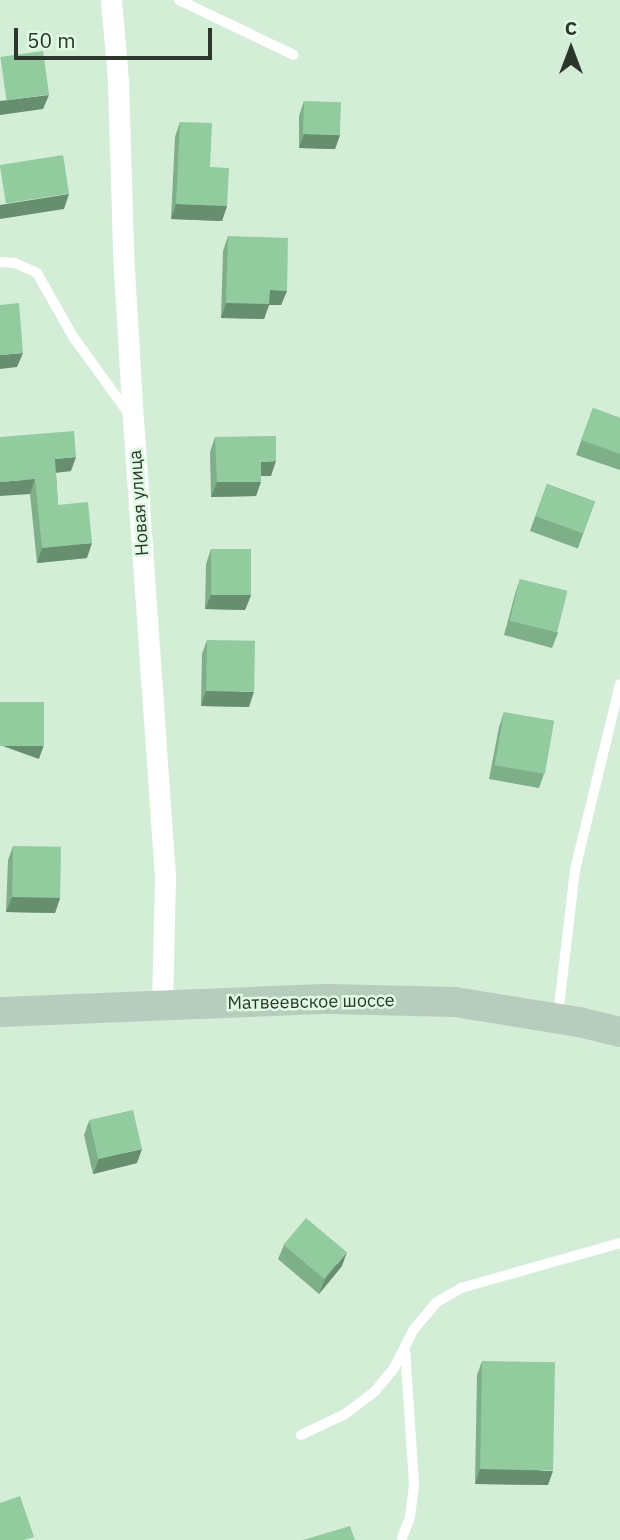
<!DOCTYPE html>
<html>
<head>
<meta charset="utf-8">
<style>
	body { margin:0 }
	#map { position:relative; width:620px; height:1540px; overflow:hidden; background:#d3edd7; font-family:"IBM Plex Sans",sans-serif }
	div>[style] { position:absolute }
	.service>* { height:10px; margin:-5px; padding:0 5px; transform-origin:5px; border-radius:5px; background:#fff }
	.minor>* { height:21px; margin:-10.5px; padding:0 10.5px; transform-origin:10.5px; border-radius:10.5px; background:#fff }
	.secondary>* { height:30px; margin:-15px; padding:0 15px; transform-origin:15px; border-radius:15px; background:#b7ccbc }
	.wall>* { inset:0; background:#7eaf88; transform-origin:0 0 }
	.shaded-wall>* { inset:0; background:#668e6f; transform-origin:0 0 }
	.building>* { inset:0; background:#92cb9e; transform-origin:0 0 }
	span { translate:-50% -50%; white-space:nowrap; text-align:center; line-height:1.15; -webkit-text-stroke:5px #e0fbe4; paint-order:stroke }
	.street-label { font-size:18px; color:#2c362d }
	.north { position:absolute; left:536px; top:14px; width:70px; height:70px; -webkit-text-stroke:5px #e0fbe4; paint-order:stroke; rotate:0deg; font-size:19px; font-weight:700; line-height:28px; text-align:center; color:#2c362d }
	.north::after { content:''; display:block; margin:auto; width:24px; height:32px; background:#2c362d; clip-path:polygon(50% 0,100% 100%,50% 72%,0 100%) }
	.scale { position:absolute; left:14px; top:28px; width:198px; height:32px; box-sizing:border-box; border:4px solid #2c362d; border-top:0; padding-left:9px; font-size:21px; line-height:24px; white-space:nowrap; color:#2c362d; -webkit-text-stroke:5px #e0fbe4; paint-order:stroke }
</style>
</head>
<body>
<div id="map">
	<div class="service">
		<div style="left:179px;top:0;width:127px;rotate:25.6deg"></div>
		<div style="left:0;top:262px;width:15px;rotate:4deg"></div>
		<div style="left:15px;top:263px;width:24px;rotate:24deg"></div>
		<div style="left:37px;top:273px;width:75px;rotate:60.4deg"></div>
		<div style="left:74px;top:338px;width:94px;rotate:54.1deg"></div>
		<div style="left:558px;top:1015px;width:146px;rotate:-83.3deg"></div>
		<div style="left:575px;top:870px;width:191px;rotate:-76.4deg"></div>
		<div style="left:301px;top:1435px;width:49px;rotate:-25.5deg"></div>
		<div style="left:345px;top:1414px;width:38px;rotate:-37deg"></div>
		<div style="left:375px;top:1391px;width:30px;rotate:-50deg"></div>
		<div style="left:394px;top:1368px;width:44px;rotate:-62.9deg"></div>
		<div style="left:414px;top:1329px;width:35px;rotate:-50deg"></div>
		<div style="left:437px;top:1302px;width:28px;rotate:-30deg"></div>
		<div style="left:461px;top:1288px;width:165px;rotate:-15.8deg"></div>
		<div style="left:402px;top:1538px;width:22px;rotate:-69deg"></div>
		<div style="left:410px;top:1517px;width:33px;rotate:-83deg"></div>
		<div style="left:414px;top:1484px;width:135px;rotate:-93.8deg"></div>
	</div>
	<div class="minor">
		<div style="left:111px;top:0;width:80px;rotate:85deg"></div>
		<div style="left:118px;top:80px;width:173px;rotate:88.3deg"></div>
		<div style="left:123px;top:253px;width:166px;rotate:86.6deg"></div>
		<div style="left:133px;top:419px;width:462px;rotate:86deg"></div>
		<div style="left:165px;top:880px;width:125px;rotate:91.4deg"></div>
	</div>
	<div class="secondary">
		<div style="left:0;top:1012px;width:329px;rotate:-2.3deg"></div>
		<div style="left:329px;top:999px;width:126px;rotate:1.4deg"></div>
		<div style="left:455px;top:1002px;width:126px;rotate:9.2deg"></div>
		<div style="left:579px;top:1022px;width:42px;rotate:13.7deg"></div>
	</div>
	<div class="wall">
		<div style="clip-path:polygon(304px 101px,340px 135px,335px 149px,299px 148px,299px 116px)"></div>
		<div style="clip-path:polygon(180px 122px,210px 167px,227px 206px,222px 221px,171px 219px,175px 137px)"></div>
		<div style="clip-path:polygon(228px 236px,287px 291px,281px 305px,269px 305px,264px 319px,221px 318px,223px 251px)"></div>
		<div style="clip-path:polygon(593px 408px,620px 418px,620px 470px,576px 455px)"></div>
		<div style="clip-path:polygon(0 437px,71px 471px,56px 473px,58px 505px,87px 558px,37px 563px,30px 494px)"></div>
		<div style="clip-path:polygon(215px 437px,271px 476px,261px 476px,256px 496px,211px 497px,210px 452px)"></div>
		<div style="left:547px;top:484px;width:51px;height:50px;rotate:20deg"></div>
		<div style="clip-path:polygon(211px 549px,251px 595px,245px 610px,205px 609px,206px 564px)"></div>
		<div style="clip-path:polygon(520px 579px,558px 633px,552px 648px,504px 635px,515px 594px)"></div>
		<div style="clip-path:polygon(207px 640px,249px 707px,201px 706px,202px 654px)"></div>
		<div style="clip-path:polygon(504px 712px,544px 774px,539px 788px,489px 779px,499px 727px)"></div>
		<div style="clip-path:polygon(13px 846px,60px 898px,55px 913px,6px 912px,8px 860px)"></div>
		<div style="clip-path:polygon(89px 1121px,137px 1163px,93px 1174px,84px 1135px)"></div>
		<div style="clip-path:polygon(284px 1245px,342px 1266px,319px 1294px,278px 1259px)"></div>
		<div style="clip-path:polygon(482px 1361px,548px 1485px,475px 1484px,477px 1375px)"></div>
	</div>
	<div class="shaded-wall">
		<div style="clip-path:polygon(49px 95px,43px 109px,0 115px,0 101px)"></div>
		<div style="clip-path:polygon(304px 134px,340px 135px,335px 149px,299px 148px)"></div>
		<div style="clip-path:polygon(69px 194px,64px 209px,0 219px,0 205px)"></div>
		<div style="clip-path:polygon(176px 204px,227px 206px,222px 221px,171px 219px)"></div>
		<div style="clip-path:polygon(270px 290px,287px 291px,281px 305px,269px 305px,264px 319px,221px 318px,226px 303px)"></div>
		<div style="clip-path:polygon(23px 353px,17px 367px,0 369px,0 355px)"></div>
		<div style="clip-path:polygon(76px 457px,71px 471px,49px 473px,55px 459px)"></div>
		<div style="clip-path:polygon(276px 461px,271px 476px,256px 476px,261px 462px)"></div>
		<div style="clip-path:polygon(35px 479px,30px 494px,0 496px,0 482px)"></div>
		<div style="clip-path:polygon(217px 482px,261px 482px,256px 496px,211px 497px)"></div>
		<div style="clip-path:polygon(92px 543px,87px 558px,37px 563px,42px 548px)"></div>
		<div style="clip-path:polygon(211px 595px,251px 595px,245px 610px,205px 609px)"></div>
		<div style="clip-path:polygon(206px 691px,254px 692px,249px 707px,201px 706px)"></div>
		<div style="left:44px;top:745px;width:15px;height:44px;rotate:110deg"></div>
		<div style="clip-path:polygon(12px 897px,60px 898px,55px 913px,6px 912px)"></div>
		<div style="clip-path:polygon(142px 1149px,137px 1163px,93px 1174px,99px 1159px)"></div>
		<div style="clip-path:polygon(347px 1252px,342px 1266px,319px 1294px,325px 1279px)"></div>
		<div style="clip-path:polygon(480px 1469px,553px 1471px,548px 1485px,475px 1484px)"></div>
	</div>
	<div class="building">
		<div style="left:43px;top:51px;width:44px;height:43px;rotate:82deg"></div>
		<div style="left:304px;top:101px;width:37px;height:33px;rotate:2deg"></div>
		<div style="clip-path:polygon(180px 122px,212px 123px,210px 167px,229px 168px,227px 206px,176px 204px)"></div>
		<div style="left:63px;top:155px;width:39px;height:64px;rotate:81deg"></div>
		<div style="clip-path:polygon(228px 236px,288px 238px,287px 291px,270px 290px,269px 304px,226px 303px)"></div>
		<div style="clip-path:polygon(19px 303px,23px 353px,0 355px,0 305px)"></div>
		<div style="clip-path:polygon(593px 408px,620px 418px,620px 454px,581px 440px)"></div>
		<div style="clip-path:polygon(74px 431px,76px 457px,55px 459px,58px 505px,88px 502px,92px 543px,42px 548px,35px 479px,0 482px,0 437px)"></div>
		<div style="clip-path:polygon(276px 436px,276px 461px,261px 462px,261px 482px,217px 482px,215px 437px)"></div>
		<div style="left:547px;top:484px;width:51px;height:34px;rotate:20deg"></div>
		<div style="left:211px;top:549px;width:40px;height:46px"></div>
		<div style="left:520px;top:579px;width:49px;height:43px;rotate:14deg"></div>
		<div style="left:207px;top:640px;width:48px;height:51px;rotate:1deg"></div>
		<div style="left:0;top:702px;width:44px;height:44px"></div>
		<div style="left:504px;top:712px;width:51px;height:54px;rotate:10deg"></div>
		<div style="left:13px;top:846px;width:48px;height:51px;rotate:1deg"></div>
		<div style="left:133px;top:1110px;width:40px;height:45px;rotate:77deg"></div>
		<div style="left:306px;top:1218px;width:53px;height:35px;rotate:40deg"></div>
		<div style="left:482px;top:1361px;width:73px;height:108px;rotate:1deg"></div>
		<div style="clip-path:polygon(20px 1496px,34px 1537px,24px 1540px,0 1540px,0 1503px)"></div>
		<div style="clip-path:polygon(350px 1526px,355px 1540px,303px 1540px)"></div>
	</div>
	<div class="street-label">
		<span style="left:139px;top:503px;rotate:-94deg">Новая улица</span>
		<span style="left:311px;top:1002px;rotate:-1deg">Матвеевское шоссе</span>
	</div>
	<div class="north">С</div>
	<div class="scale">50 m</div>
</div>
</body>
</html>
